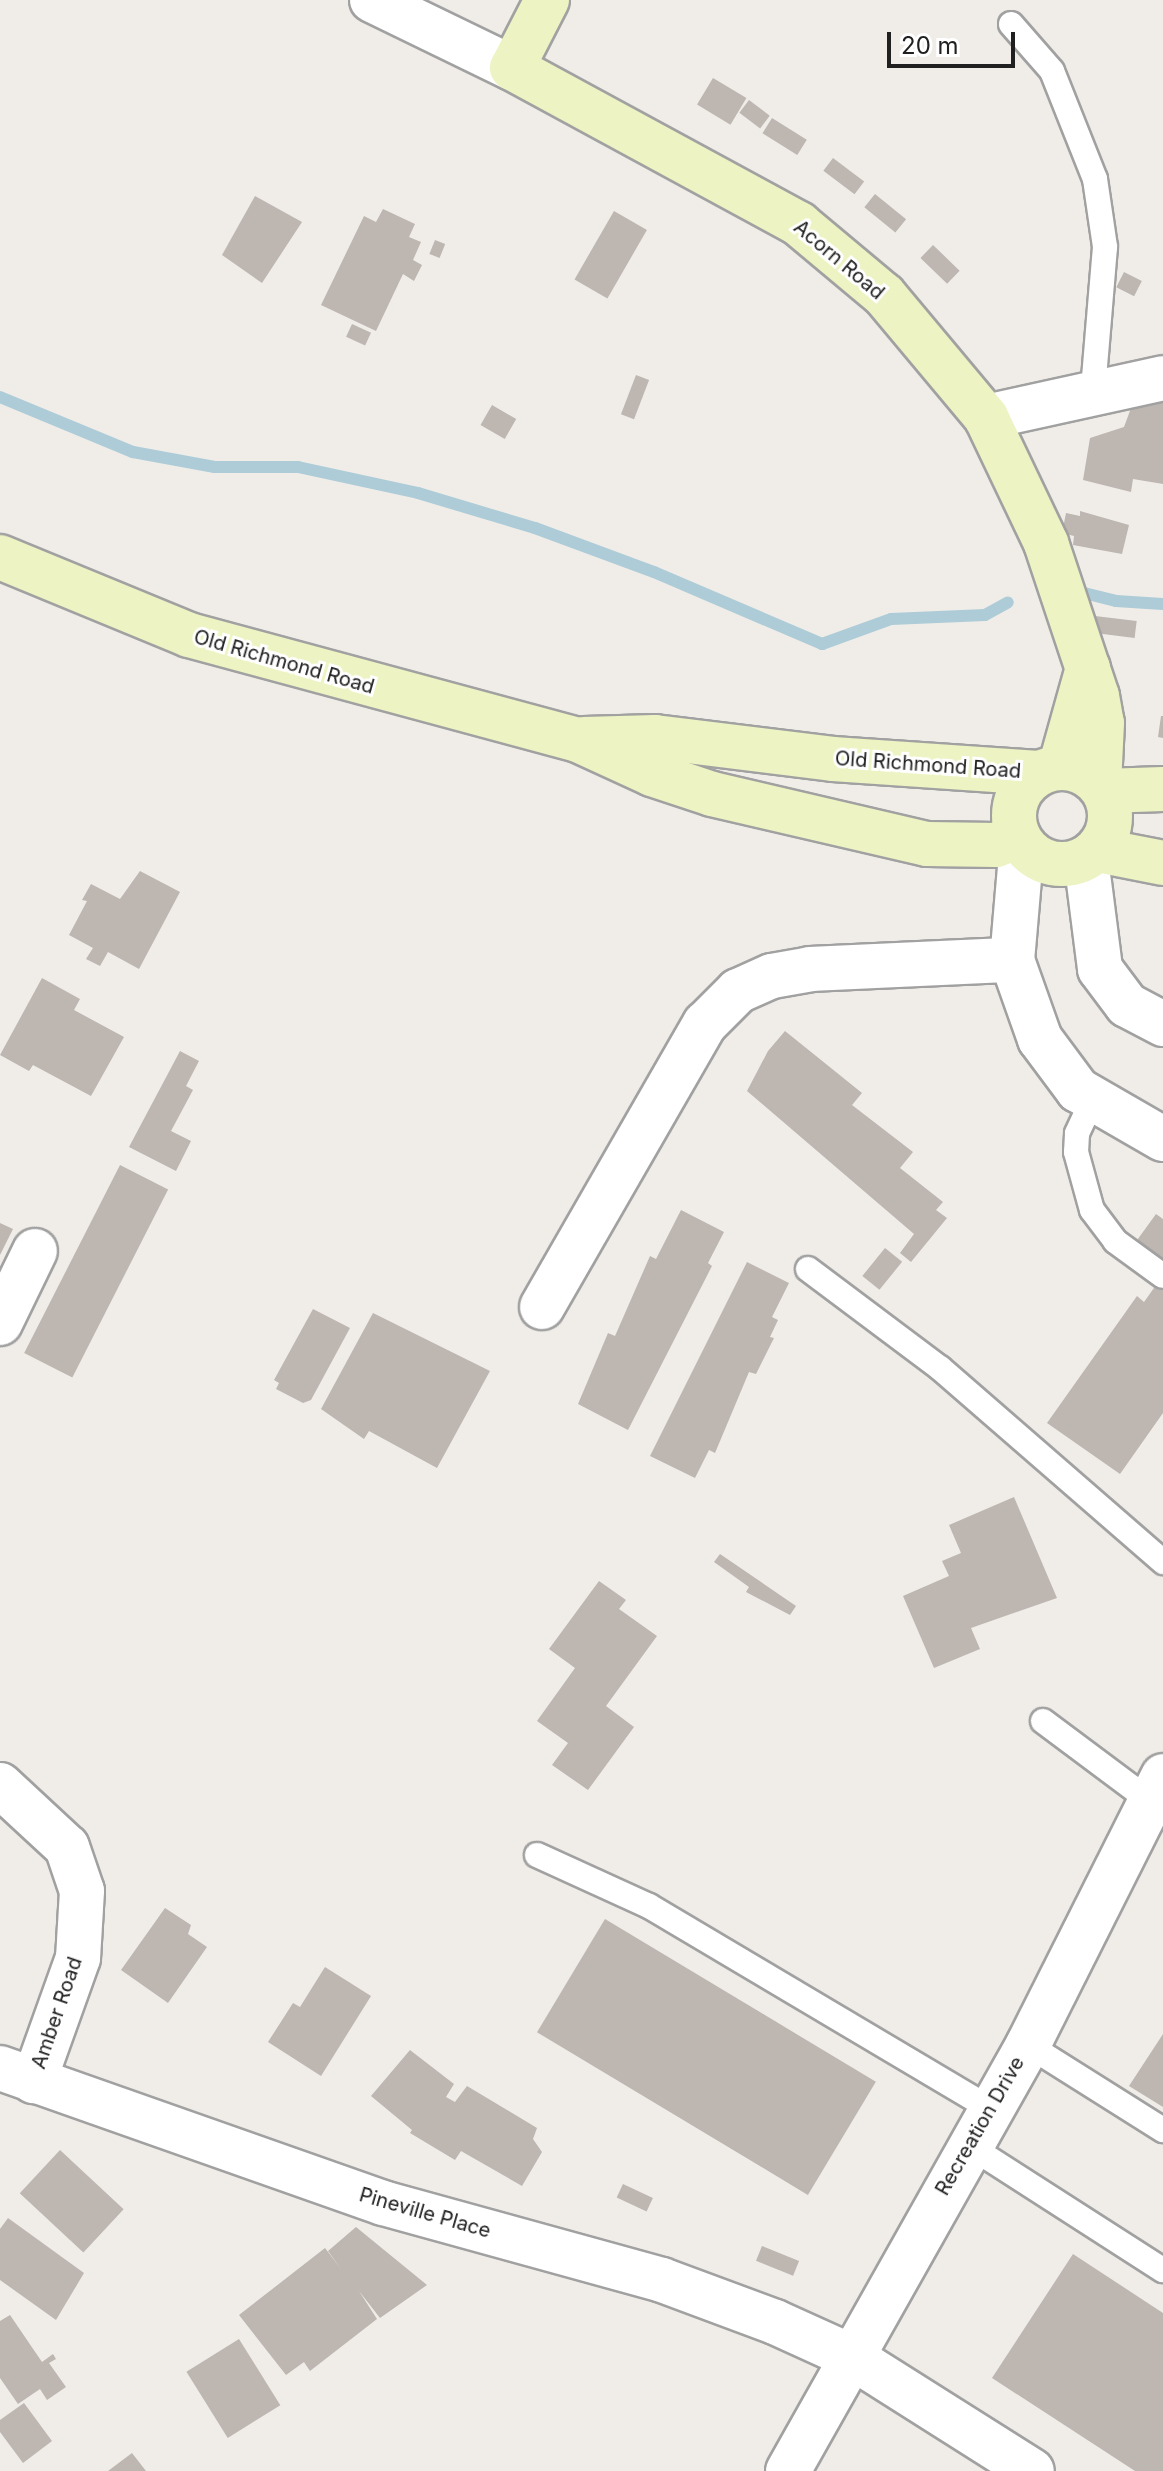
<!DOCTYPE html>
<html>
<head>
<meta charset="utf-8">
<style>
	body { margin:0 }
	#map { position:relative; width:1163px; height:2471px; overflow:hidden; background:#f0ede8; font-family:Inter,sans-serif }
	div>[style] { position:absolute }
	.stream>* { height:12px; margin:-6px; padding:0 6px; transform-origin:6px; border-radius:6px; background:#adccd8 }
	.building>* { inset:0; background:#bdb6b1; transform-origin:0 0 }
	.roads { filter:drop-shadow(2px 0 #a1a1a1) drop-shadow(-2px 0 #a1a1a1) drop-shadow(0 2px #a1a1a1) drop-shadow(0 -2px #a1a1a1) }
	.lane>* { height:24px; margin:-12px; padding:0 12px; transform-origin:12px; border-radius:12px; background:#fff }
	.street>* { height:44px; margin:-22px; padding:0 22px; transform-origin:22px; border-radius:22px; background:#fff }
	.secondary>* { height:44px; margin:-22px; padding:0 22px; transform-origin:22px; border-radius:22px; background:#eef3c3 }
	.secondary>.ring { margin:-22px; padding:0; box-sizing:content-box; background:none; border:44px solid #eef3c3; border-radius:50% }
	span { translate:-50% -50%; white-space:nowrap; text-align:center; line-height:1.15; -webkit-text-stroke:6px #fff; paint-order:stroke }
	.street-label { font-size:20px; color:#202020 }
	.scale { position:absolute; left:887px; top:32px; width:128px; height:36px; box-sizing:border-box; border:4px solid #202020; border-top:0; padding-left:10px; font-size:24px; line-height:28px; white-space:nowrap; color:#202020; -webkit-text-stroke:6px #fff; paint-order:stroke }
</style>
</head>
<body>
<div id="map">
	<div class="stream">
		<div style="left:0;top:397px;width:144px;rotate:22.5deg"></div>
		<div style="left:133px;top:452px;width:83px;rotate:10.4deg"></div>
		<div style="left:215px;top:467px;width:83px"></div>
		<div style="left:298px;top:467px;width:123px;rotate:12.2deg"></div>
		<div style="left:418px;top:493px;width:122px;rotate:16.7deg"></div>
		<div style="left:535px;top:528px;width:127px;rotate:20.3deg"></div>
		<div style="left:654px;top:572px;width:183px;rotate:23.2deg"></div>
		<div style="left:822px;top:644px;width:73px;rotate:-19.9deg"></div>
		<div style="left:891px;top:619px;width:94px;rotate:-2.4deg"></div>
		<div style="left:985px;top:615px;width:26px;rotate:-29deg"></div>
		<div style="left:1072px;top:590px;width:45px;rotate:14deg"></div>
		<div style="left:1116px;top:601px;width:47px;rotate:3.7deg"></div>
	</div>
	<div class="building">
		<div style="left:713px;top:78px;width:39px;height:31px;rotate:31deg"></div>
		<div style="left:749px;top:100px;width:26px;height:16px;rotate:37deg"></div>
		<div style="left:772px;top:118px;width:41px;height:18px;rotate:32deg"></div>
		<div style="left:833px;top:158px;width:39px;height:16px;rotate:37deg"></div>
		<div style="left:875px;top:194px;width:40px;height:17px;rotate:39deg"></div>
		<div style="clip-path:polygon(255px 196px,302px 222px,262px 283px,222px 255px)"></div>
		<div style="clip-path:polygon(383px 209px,415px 224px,409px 237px,421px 242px,413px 260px,422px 265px,414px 281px,403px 274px,376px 331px,321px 305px,364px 216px,376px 222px)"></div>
		<div style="left:614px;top:211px;width:38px;height:79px;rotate:30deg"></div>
		<div style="left:435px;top:240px;width:11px;height:15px;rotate:22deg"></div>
		<div style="left:933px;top:245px;width:37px;height:18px;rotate:44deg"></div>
		<div style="left:1124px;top:272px;width:20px;height:17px;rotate:27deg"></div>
		<div style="left:352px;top:324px;width:21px;height:14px;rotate:25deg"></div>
		<div style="left:636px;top:375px;width:14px;height:42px;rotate:21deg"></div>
		<div style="clip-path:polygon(1138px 389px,1163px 390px,1163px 484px,1133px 479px,1131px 492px,1083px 480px,1090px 438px,1124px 427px)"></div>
		<div style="left:492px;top:405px;width:28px;height:23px;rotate:30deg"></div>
		<div style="clip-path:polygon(1080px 511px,1129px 525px,1122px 554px,1073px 545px,1074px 536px,1062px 533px,1066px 513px,1080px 516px)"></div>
		<div style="left:1095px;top:616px;width:42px;height:17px;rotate:7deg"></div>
		<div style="clip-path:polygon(1161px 716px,1163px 716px,1163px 738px,1158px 737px)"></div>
		<div style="clip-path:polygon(140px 871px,180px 892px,139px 969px,108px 952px,100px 966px,86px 959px,93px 948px,69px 935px,87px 901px,82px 900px,91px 884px,120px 899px)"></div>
		<div style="clip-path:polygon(42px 978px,80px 999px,74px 1010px,124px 1037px,91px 1096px,33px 1065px,29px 1071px,0 1055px)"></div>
		<div style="clip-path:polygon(785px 1031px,862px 1093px,852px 1105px,913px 1152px,900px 1168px,943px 1202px,936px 1210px,947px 1218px,911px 1262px,900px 1253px,914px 1234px,747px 1091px,768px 1051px)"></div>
		<div style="clip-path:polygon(180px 1051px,199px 1061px,186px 1086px,193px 1090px,171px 1131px,191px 1141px,176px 1171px,129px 1147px)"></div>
		<div style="left:120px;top:1165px;width:54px;height:211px;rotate:27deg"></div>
		<div style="clip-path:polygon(681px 1210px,724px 1232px,708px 1263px,712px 1266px,628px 1430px,578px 1404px,608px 1333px,615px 1336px,650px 1256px,656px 1259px)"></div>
		<div style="clip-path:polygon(1156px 1214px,1163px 1219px,1163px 1413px,1120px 1474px,1047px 1423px,1137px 1296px,1144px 1302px,1161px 1278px,1127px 1254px)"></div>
		<div style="clip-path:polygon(0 1223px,13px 1229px,0 1255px)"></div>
		<div style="left:885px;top:1248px;width:22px;height:36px;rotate:39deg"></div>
		<div style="clip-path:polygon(747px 1262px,789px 1283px,772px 1317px,778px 1320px,770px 1337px,774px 1338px,756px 1374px,749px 1372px,715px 1453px,709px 1450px,695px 1478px,650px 1456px)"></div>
		<div style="clip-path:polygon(313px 1309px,350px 1328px,311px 1400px,303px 1403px,276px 1389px,279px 1383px,274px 1380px)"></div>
		<div style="clip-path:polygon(373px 1313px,490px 1371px,437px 1468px,369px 1431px,364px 1439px,321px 1409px)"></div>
		<div style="clip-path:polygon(1014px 1497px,1057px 1598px,971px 1628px,980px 1649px,934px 1668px,903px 1596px,949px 1576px,942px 1561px,961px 1553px,949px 1525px)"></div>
		<div style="clip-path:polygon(720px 1554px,796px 1606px,790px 1615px,746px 1592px,749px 1587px,714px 1562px)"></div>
		<div style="clip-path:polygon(599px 1581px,626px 1600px,619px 1609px,657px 1636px,606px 1706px,634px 1727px,588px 1790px,552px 1765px,568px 1743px,537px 1721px,575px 1668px,549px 1649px)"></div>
		<div style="clip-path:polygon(165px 1908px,191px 1925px,188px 1934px,207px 1947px,168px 2003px,121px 1970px)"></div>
		<div style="left:605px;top:1919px;width:316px;height:132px;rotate:31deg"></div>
		<div style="clip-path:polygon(325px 1967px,371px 1996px,321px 2076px,268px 2042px,293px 2003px,300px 2007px)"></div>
		<div style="clip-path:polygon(1163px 2034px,1163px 2107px,1129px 2086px)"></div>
		<div style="clip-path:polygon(410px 2050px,454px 2084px,446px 2097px,455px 2102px,467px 2086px,537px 2128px,533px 2139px,542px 2152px,522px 2186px,461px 2151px,455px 2160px,410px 2133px,412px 2130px,371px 2096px)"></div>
		<div style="left:60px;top:2150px;width:87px;height:59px;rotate:43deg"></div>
		<div style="left:623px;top:2184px;width:33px;height:15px;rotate:25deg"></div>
		<div style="clip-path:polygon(8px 2218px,84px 2273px,56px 2320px,0 2280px,0 2229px)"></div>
		<div style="clip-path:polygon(356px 2227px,427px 2285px,380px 2318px,359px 2291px,377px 2319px,310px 2371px,304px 2362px,286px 2375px,239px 2315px,325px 2248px,341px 2269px,328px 2251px)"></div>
		<div style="left:762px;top:2246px;width:40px;height:16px;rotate:22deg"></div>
		<div style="clip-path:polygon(1073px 2254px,1163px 2313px,1163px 2471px,1135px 2471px,992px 2378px)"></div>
		<div style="clip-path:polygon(10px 2315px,42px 2362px,53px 2354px,56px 2359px,49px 2363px,66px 2387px,47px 2400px,40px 2389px,18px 2404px,0 2378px,0 2321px)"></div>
		<div style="left:239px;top:2339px;width:78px;height:62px;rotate:58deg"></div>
		<div style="clip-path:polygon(24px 2403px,52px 2441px,23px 2463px,0 2432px,0 2420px)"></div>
		<div style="clip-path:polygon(132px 2453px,146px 2471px,108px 2471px)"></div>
	</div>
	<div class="roads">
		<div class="lane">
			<div style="left:1011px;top:24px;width:62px;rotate:48.9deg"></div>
			<div style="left:1052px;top:71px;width:116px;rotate:68.3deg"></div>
			<div style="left:1095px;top:179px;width:69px;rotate:81.6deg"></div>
			<div style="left:1105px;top:247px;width:144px;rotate:94.8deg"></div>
			<div style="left:1093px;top:1099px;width:38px;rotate:115deg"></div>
			<div style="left:1077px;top:1134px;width:18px;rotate:93deg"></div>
			<div style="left:1076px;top:1152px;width:60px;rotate:74.6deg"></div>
			<div style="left:1092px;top:1210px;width:39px;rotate:53deg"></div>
			<div style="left:1115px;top:1241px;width:59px;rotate:36.1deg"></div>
			<div style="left:808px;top:1269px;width:165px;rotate:36.9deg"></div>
			<div style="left:940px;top:1368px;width:296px;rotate:41deg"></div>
			<div style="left:1043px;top:1721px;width:134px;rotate:36.8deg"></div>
			<div style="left:537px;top:1855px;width:123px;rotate:24.5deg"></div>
			<div style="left:649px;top:1906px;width:395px;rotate:30.7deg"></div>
			<div style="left:1028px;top:2045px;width:160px;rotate:32.2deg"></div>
			<div style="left:968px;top:2145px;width:232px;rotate:32.7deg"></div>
		</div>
		<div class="street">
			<div style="left:372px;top:0;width:156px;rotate:25.9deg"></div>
			<div style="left:986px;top:417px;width:181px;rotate:-12.4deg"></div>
			<div style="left:1022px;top:844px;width:116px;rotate:94.9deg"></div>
			<div style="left:1012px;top:960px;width:84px;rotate:70.5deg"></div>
			<div style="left:1040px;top:1039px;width:64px;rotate:53.3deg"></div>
			<div style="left:1078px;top:1090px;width:98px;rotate:30deg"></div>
			<div style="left:1086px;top:859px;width:111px;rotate:82.7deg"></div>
			<div style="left:1100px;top:969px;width:45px;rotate:53.1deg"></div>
			<div style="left:1127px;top:1005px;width:41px;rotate:27.8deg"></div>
			<div style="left:542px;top:1307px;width:327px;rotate:-60.1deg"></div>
			<div style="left:705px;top:1024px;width:47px;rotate:-45deg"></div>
			<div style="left:738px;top:991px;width:37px;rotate:-24deg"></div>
			<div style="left:772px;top:976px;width:39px;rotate:-10deg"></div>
			<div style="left:810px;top:969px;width:202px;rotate:-2.6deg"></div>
			<div style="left:0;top:1323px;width:80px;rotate:-64.1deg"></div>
			<div style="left:0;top:1785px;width:91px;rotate:42.8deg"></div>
			<div style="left:67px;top:1847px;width:46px;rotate:71.2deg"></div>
			<div style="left:82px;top:1891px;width:67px;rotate:93.4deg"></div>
			<div style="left:78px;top:1958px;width:131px;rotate:109.7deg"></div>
			<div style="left:0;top:2068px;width:406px;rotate:19.4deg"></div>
			<div style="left:383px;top:2203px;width:289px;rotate:15.4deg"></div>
			<div style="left:662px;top:2280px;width:121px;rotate:20.4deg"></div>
			<div style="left:775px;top:2322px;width:82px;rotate:24.4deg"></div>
			<div style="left:850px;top:2356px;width:215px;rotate:32.3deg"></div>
			<div style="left:788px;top:2471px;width:489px;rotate:-60.6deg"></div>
			<div style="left:1028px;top:2045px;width:301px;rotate:-63.3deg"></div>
		</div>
		<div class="secondary">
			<div style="left:547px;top:0;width:76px;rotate:117.2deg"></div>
			<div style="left:512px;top:68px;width:327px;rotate:28.5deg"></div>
			<div style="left:799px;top:224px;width:111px;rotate:39.9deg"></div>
			<div style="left:884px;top:295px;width:159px;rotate:50.1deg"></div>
			<div style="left:986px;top:417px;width:140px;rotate:64.5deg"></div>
			<div style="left:1046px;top:543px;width:161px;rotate:71.6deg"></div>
			<div style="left:1097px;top:696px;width:27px;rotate:80deg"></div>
			<div style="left:1102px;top:723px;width:61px;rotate:92.8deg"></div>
			<div style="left:0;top:557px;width:204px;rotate:22.4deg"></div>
			<div style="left:189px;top:635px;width:403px;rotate:15.1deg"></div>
			<div style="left:578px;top:740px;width:81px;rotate:24.7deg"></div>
			<div style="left:652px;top:774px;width:63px;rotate:18.4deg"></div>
			<div style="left:712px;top:794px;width:221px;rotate:13.1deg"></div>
			<div style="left:927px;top:844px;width:69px;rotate:0.8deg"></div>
			<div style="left:996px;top:845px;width:24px;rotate:-22deg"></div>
			<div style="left:584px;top:739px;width:71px;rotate:-1.6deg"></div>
			<div style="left:655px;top:737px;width:179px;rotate:7deg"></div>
			<div style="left:833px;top:759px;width:206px;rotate:3.9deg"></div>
			<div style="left:1060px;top:768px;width:104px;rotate:-74.4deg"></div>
			<div class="ring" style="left:1014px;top:768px;width:52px;height:52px"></div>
			<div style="left:1104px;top:791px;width:59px;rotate:-1.9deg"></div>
			<div style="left:1097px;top:850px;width:67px;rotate:11.1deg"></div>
		</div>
	</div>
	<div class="street-label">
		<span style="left:839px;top:260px;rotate:40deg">Acorn Road</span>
		<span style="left:284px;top:662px;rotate:16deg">Old Richmond Road</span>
		<span style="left:928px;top:765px;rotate:4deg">Old Richmond Road</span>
		<span style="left:57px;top:2013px;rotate:-71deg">Amber Road</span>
		<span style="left:980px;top:2126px;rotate:-60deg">Recreation Drive</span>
		<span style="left:425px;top:2213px;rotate:16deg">Pineville Place</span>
	</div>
	<div class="scale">20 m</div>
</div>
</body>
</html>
